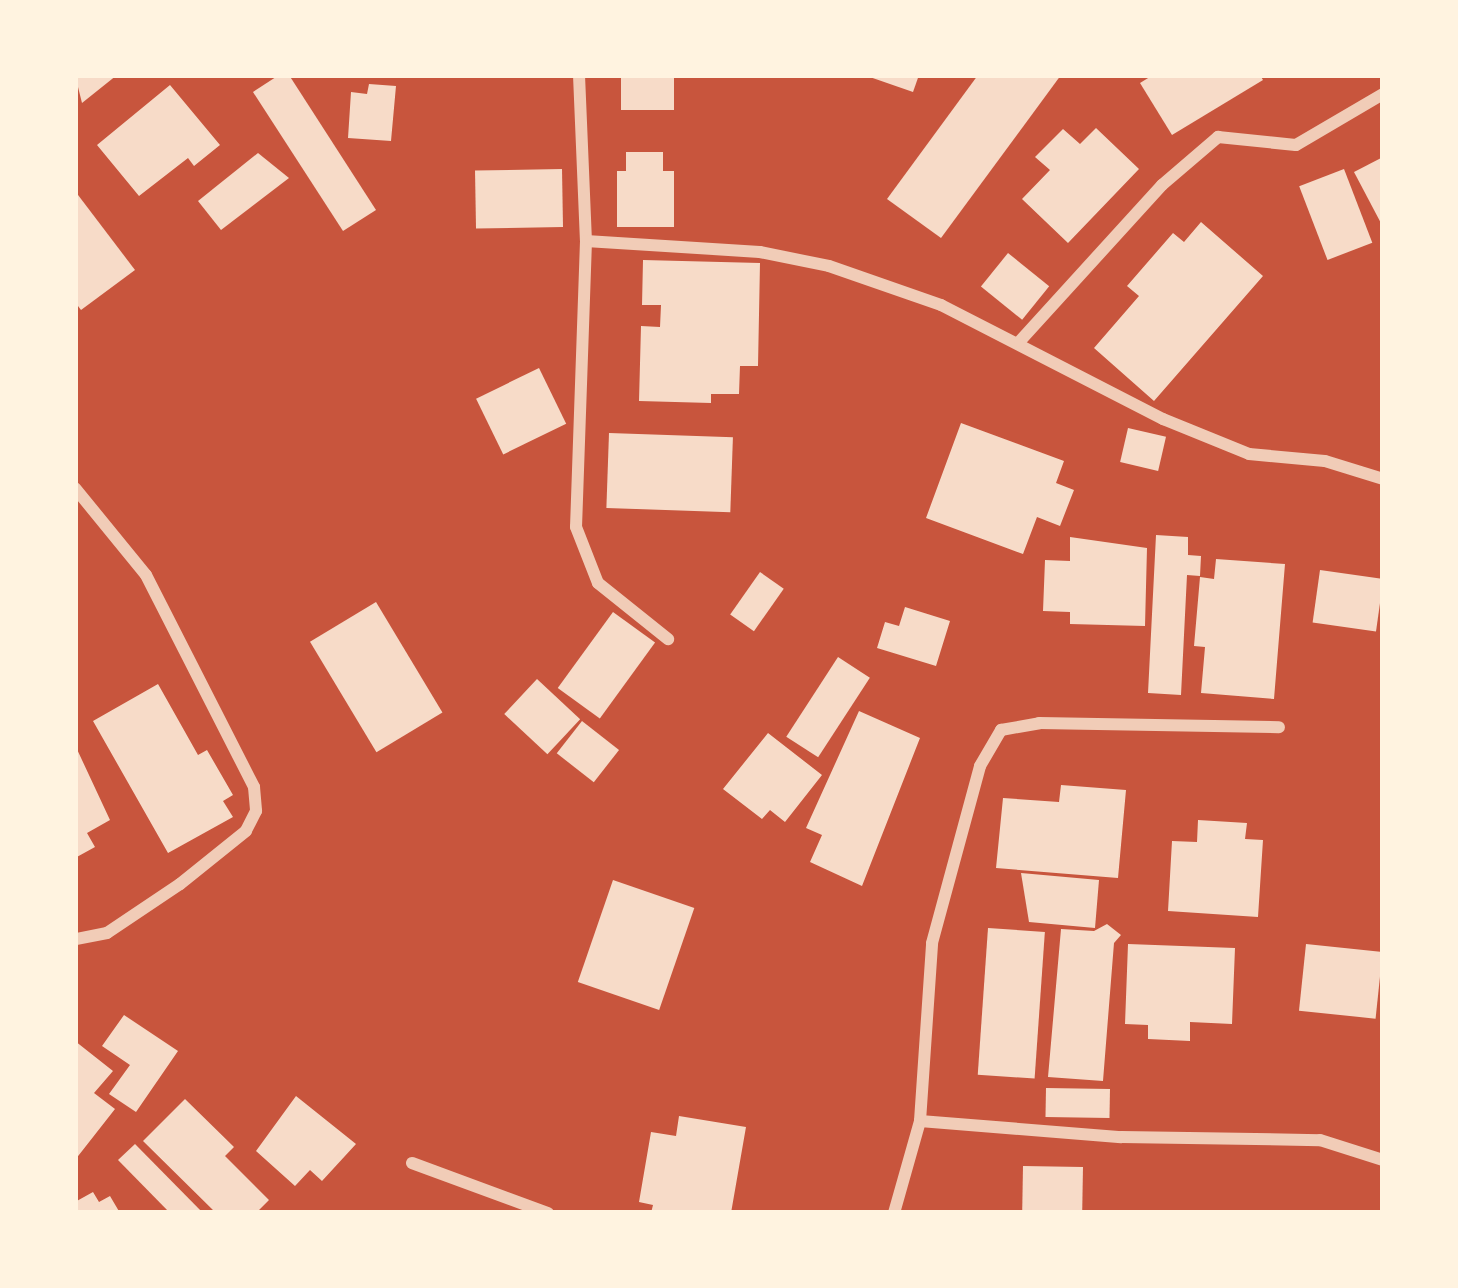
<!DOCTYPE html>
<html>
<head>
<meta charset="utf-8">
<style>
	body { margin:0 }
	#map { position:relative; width:1458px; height:1288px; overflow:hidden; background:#c8553d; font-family:"Space Grotesk",sans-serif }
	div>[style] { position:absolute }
	.building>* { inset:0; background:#f7dbc8; transform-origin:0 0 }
	.minor>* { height:12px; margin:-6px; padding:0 6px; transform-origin:6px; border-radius:6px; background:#f1ccb7 }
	span { translate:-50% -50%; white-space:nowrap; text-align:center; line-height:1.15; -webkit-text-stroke:12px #fff3e0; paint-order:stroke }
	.frame { position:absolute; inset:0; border:78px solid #fff3e0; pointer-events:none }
</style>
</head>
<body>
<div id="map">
	<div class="building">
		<div style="clip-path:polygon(75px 75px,117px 75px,82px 103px)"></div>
		<div style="clip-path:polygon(279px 75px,289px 75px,376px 210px,343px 231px,253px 92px)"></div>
		<div style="left:621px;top:75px;width:53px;height:35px"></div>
		<div style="clip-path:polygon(864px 75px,919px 75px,913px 92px)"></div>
		<div style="clip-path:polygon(978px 75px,1061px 75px,941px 238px,887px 199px)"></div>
		<div style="clip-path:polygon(1153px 75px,1260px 75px,1263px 80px,1172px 135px,1140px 83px)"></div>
		<div style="clip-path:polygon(369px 84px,396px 86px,391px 141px,348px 138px,351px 92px,367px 94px)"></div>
		<div style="clip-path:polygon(170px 85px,220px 145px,194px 166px,188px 158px,139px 196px,97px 145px)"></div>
		<div style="clip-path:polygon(1096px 128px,1139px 169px,1068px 243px,1022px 199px,1050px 170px,1035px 157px,1063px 129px,1080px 144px)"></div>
		<div style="clip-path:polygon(626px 152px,663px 152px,663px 171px,674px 171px,674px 227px,617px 227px,617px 171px,626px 171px)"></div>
		<div style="clip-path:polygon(258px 153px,289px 178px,221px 230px,198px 201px)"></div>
		<div style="clip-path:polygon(1383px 157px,1383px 227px,1354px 172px)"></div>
		<div style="left:562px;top:169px;width:58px;height:87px;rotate:89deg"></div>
		<div style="left:1344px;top:169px;width:79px;height:48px;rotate:69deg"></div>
		<div style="clip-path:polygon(75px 191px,135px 270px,81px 310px,75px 302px)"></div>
		<div style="clip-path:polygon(1201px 222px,1263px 276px,1154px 401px,1094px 348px,1139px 296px,1127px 286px,1173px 233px,1184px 242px)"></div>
		<div style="left:1008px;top:253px;width:53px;height:43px;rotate:39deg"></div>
		<div style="clip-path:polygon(643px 260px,760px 263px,758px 366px,740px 366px,739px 394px,711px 394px,711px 403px,639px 401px,641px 326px,660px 327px,661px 305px,642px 305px)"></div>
		<div style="left:539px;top:368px;width:62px;height:70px;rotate:64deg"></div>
		<div style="clip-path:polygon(961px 423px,1064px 461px,1056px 483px,1074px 490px,1060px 526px,1037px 517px,1023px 554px,926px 518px)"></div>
		<div style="left:1128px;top:428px;width:39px;height:35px;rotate:13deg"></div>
		<div style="left:609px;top:433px;width:124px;height:75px;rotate:2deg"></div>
		<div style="clip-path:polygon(1156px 535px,1188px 537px,1188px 555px,1201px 556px,1200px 576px,1187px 575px,1181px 695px,1148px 693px)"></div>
		<div style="clip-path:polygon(1070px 537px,1147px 548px,1145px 626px,1070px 624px,1070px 612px,1043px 611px,1045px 560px,1070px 561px)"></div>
		<div style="clip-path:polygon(1216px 559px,1285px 564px,1274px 699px,1201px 693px,1205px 647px,1194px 646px,1200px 577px,1214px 579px)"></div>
		<div style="left:1320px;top:570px;width:64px;height:53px;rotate:8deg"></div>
		<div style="left:760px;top:572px;width:29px;height:52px;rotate:35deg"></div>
		<div style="left:376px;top:602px;width:129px;height:77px;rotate:59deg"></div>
		<div style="clip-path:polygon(905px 607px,950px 621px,936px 666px,877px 648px,885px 622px,899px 626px)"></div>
		<div style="left:613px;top:612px;width:52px;height:94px;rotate:36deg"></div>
		<div style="left:838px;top:657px;width:38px;height:95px;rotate:33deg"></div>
		<div style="left:537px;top:679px;width:59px;height:48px;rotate:43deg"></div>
		<div style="clip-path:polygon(158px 684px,198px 755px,207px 750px,233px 795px,223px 801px,233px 817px,168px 853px,93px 721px)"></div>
		<div style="clip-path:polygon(859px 711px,920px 738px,862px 886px,810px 862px,822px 835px,806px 828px)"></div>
		<div style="left:582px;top:721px;width:47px;height:41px;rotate:38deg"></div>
		<div style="clip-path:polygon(768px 733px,822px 775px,785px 822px,770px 810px,762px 819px,723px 789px)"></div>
		<div style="clip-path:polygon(75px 745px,110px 820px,87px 833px,95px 847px,75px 858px)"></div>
		<div style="clip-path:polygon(1061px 785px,1126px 790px,1118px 878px,996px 868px,1003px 798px,1059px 802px)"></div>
		<div style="clip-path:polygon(1198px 820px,1247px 823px,1245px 839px,1263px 840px,1258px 917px,1168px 911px,1172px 841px,1197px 842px)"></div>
		<div style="clip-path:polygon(1021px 873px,1099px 880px,1095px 928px,1029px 922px)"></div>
		<div style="left:613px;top:880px;width:86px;height:108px;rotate:19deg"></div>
		<div style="clip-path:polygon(1107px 924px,1121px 935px,1114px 943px,1103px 1081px,1048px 1077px,1061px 929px,1094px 931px)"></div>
		<div style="left:988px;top:928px;width:57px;height:147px;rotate:4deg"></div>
		<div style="clip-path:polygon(1128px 944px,1235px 948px,1232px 1024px,1190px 1022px,1190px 1041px,1148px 1039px,1148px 1025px,1125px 1024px)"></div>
		<div style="left:1306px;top:944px;width:77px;height:67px;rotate:6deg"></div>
		<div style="clip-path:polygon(124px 1015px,178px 1051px,136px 1112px,109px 1094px,130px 1065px,102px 1046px)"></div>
		<div style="clip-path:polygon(75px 1041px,113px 1071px,94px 1093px,115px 1109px,75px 1160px)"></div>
		<div style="left:1046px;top:1088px;width:64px;height:29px;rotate:1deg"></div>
		<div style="clip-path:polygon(296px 1096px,356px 1144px,322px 1181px,310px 1170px,295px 1186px,256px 1151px)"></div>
		<div style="clip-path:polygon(185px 1099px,234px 1147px,225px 1156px,269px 1200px,256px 1213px,216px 1213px,143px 1141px)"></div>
		<div style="clip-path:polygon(679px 1116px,746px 1127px,731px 1213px,651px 1213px,653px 1205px,639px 1202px,651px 1132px,676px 1136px)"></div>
		<div style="clip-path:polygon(135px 1144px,203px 1213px,170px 1213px,118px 1160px)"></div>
		<div style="left:1023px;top:1166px;width:60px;height:47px;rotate:1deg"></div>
		<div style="clip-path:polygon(93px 1192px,99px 1202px,110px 1196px,120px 1213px,75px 1213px,75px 1202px)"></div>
	</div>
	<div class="minor">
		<div style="left:579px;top:75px;width:166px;rotate:87.6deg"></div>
		<div style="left:586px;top:241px;width:286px;rotate:92deg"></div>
		<div style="left:576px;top:527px;width:60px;rotate:68.6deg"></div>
		<div style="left:598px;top:583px;width:90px;rotate:38.7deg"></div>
		<div style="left:586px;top:241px;width:174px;rotate:3.6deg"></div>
		<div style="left:760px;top:252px;width:70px;rotate:11.5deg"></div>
		<div style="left:829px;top:266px;width:119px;rotate:19.2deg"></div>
		<div style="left:941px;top:305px;width:250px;rotate:27.2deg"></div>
		<div style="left:1163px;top:419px;width:93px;rotate:22.1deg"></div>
		<div style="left:1249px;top:454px;width:76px;rotate:5.3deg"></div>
		<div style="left:1325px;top:461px;width:61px;rotate:17.2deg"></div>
		<div style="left:1020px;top:341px;width:211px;rotate:-47.7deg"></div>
		<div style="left:1162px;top:185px;width:74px;rotate:-40.6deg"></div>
		<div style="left:1218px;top:137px;width:78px;rotate:5.9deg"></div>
		<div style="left:1296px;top:145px;width:101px;rotate:-30.4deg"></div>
		<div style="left:75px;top:488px;width:112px;rotate:50.8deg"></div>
		<div style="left:146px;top:575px;width:238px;rotate:63deg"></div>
		<div style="left:254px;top:787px;width:24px;rotate:85deg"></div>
		<div style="left:256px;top:811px;width:22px;rotate:117deg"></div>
		<div style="left:246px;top:831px;width:85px;rotate:141.2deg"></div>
		<div style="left:180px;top:884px;width:88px;rotate:146.1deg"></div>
		<div style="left:107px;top:933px;width:33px;rotate:169deg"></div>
		<div style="left:920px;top:1121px;width:202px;rotate:4.6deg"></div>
		<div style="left:1121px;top:1137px;width:199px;rotate:0.9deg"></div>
		<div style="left:1320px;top:1140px;width:66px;rotate:17.6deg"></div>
		<div style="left:412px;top:1163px;width:145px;rotate:20.2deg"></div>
		<div style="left:894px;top:1213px;width:96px;rotate:-74.2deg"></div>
		<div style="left:920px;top:1121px;width:178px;rotate:-86.1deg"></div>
		<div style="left:932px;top:943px;width:183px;rotate:-74.8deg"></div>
		<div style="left:980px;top:766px;width:42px;rotate:-59.7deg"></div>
		<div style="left:1001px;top:730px;width:39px;rotate:-10deg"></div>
		<div style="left:1039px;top:723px;width:240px;rotate:1deg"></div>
	</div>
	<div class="frame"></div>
</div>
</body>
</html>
